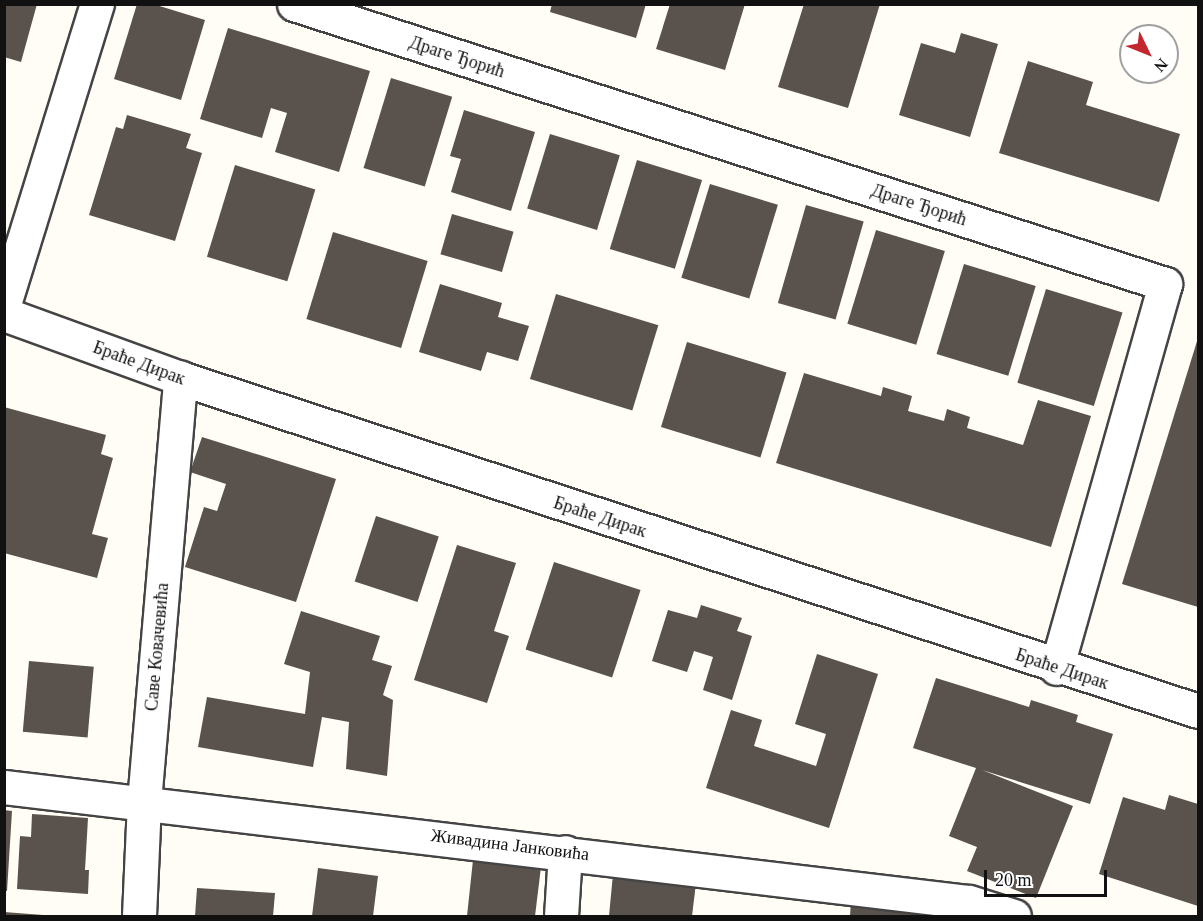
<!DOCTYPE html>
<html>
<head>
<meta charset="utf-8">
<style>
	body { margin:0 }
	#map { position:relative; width:1203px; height:921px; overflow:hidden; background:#fffdf5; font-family:Georgia,serif }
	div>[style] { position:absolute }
	.building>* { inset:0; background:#5a524d; transform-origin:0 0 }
	.roads { filter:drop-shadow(2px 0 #444) drop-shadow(-2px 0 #444) drop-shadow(0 2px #444) drop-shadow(0 -2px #444) }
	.street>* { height:33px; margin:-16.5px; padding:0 16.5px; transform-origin:16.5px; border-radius:16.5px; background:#fff }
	span { translate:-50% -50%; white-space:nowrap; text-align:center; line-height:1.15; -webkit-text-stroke:6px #fff; paint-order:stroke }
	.street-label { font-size:18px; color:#111 }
	.frame { position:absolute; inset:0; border:6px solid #111; pointer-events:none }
	.north { position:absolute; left:1119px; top:24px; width:60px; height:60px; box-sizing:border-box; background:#fff; border:2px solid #a0a0a0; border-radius:50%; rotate:133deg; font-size:16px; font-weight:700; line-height:24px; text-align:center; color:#111 }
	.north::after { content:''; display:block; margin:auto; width:21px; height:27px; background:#c4262e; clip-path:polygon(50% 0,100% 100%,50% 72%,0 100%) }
	.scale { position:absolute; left:984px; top:870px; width:123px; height:27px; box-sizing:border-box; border:3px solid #111; border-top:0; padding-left:8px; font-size:18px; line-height:21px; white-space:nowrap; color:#111; -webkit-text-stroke:4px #fff; paint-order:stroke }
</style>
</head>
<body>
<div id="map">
	<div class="building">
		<div style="clip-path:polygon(4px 4px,37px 4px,21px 62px,4px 57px)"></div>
		<div style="clip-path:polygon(137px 4px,153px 4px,205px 20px,181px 100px,114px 79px)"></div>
		<div style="clip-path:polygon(552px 4px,646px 4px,636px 38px,550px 12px)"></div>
		<div style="clip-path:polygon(670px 4px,745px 4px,725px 70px,656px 49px)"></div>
		<div style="clip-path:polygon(804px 4px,880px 4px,848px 108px,778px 87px)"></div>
		<div style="clip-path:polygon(228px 28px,370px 71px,339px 172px,275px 152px,287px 113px,271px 108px,262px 138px,200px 119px)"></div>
		<div style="clip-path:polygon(961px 33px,998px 44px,970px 137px,899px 115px,921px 43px,955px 53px)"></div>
		<div style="clip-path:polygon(1028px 61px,1093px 82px,1086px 105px,1180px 134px,1159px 202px,999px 153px)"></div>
		<div style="left:391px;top:78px;width:64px;height:94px;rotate:17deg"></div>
		<div style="clip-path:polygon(464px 110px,535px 132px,511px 211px,451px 192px,461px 159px,450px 156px)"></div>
		<div style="clip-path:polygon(127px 115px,191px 134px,186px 148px,202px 153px,175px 241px,89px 215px,116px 127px,123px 129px)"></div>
		<div style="left:550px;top:134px;width:73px;height:78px;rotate:17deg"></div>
		<div style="left:637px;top:160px;width:68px;height:93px;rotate:17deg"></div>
		<div style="left:235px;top:165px;width:84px;height:96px;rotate:17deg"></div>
		<div style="left:710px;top:184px;width:71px;height:98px;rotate:17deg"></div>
		<div style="left:806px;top:205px;width:60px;height:102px;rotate:16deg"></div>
		<div style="left:452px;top:214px;width:64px;height:42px;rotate:16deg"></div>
		<div style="left:876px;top:230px;width:72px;height:98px;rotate:17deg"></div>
		<div style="left:333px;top:232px;width:99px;height:91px;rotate:17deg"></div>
		<div style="left:964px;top:264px;width:75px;height:94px;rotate:17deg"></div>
		<div style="clip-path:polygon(440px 284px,502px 303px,498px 317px,529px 326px,518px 361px,487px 352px,481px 371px,419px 352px)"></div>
		<div style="left:1046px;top:289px;width:80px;height:98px;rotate:17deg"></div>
		<div style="left:556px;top:294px;width:107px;height:89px;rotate:17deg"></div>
		<div style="clip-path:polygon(1198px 338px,1198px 607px,1122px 584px)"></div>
		<div style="left:687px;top:342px;width:104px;height:89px;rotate:17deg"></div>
		<div style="clip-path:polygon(804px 373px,881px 396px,883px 387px,912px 396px,908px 411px,944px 421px,947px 409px,970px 417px,967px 428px,1023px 445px,1038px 400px,1091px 416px,1051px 547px,776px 463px)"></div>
		<div style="clip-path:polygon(4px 407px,106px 435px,101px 454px,113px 458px,92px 534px,108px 538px,97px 578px,4px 553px)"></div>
		<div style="clip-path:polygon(202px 437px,336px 479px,296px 602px,185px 567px,204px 507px,217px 511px,226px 484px,190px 472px)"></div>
		<div style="left:376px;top:516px;width:66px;height:69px;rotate:18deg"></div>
		<div style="clip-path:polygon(457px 545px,516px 563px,494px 631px,509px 636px,487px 703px,414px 680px)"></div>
		<div style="left:554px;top:562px;width:91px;height:92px;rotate:18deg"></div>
		<div style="clip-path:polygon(701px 605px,742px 618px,737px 631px,752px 636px,732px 700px,703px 690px,713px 657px,694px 651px,687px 672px,652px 661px,668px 610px,697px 618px)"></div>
		<div style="clip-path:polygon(301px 611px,380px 636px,372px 660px,392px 666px,383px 695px,393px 700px,387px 776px,346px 769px,349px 722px,322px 717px,313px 767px,198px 747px,207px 697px,305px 714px,310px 672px,284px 664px)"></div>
		<div style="clip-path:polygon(817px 654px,878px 674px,829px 828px,706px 788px,731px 710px,762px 720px,754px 746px,816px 766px,826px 734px,795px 724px)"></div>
		<div style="left:29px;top:661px;width:65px;height:71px;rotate:5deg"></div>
		<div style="clip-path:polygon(936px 678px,1029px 707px,1031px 700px,1078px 715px,1076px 722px,1113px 734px,1090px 804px,982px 770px,1073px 806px,1036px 898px,967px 871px,977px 847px,949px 836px,976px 768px,913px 748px)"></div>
		<div style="clip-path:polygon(1169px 795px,1198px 804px,1198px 906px,1099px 874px,1123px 797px,1165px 810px)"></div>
		<div style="clip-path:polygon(4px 810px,12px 811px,7px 891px,4px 891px)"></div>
		<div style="clip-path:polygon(32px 814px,88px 818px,85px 870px,89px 870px,88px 894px,17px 889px,20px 836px,31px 837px)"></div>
		<div style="clip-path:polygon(473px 860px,541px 867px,535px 916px,467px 916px)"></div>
		<div style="clip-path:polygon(318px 868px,378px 876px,373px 916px,312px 916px)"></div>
		<div style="clip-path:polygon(613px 874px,696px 883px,692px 916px,609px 916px)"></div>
		<div style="clip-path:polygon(197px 888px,275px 893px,273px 916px,195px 916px)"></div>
		<div style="clip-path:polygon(851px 901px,929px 907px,928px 916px,850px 916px)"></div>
		<div style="clip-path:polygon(4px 912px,43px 915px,43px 916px,4px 916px)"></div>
	</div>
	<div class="roads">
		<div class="street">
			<div style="left:294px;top:4px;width:915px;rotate:17.82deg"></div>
			<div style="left:1165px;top:284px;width:399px;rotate:105.8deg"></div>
			<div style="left:4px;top:304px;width:314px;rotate:-72.8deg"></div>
			<div style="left:4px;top:314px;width:187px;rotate:20deg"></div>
			<div style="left:180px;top:378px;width:1071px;rotate:18.11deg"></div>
			<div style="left:4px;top:787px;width:972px;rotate:6.8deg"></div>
			<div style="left:969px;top:902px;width:47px;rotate:17.3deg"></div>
			<div style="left:139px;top:916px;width:114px;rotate:-87.5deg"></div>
			<div style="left:144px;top:802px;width:426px;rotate:-85.1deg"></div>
			<div style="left:561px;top:916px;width:64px;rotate:-86.4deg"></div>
		</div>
	</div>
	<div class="street-label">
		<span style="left:457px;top:57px;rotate:18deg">Драге Ђорић</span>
		<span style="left:919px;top:205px;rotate:18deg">Драге Ђорић</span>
		<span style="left:139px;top:363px;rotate:20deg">Браће Дирак</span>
		<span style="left:600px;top:517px;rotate:18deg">Браће Дирак</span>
		<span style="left:157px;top:647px;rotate:-85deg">Саве Ковачевића</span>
		<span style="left:1062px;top:669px;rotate:18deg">Браће Дирак</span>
		<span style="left:510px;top:845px;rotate:7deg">Живадина Јанковића</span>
	</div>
	<div class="frame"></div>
	<div class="north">N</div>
	<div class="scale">20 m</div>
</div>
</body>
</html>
